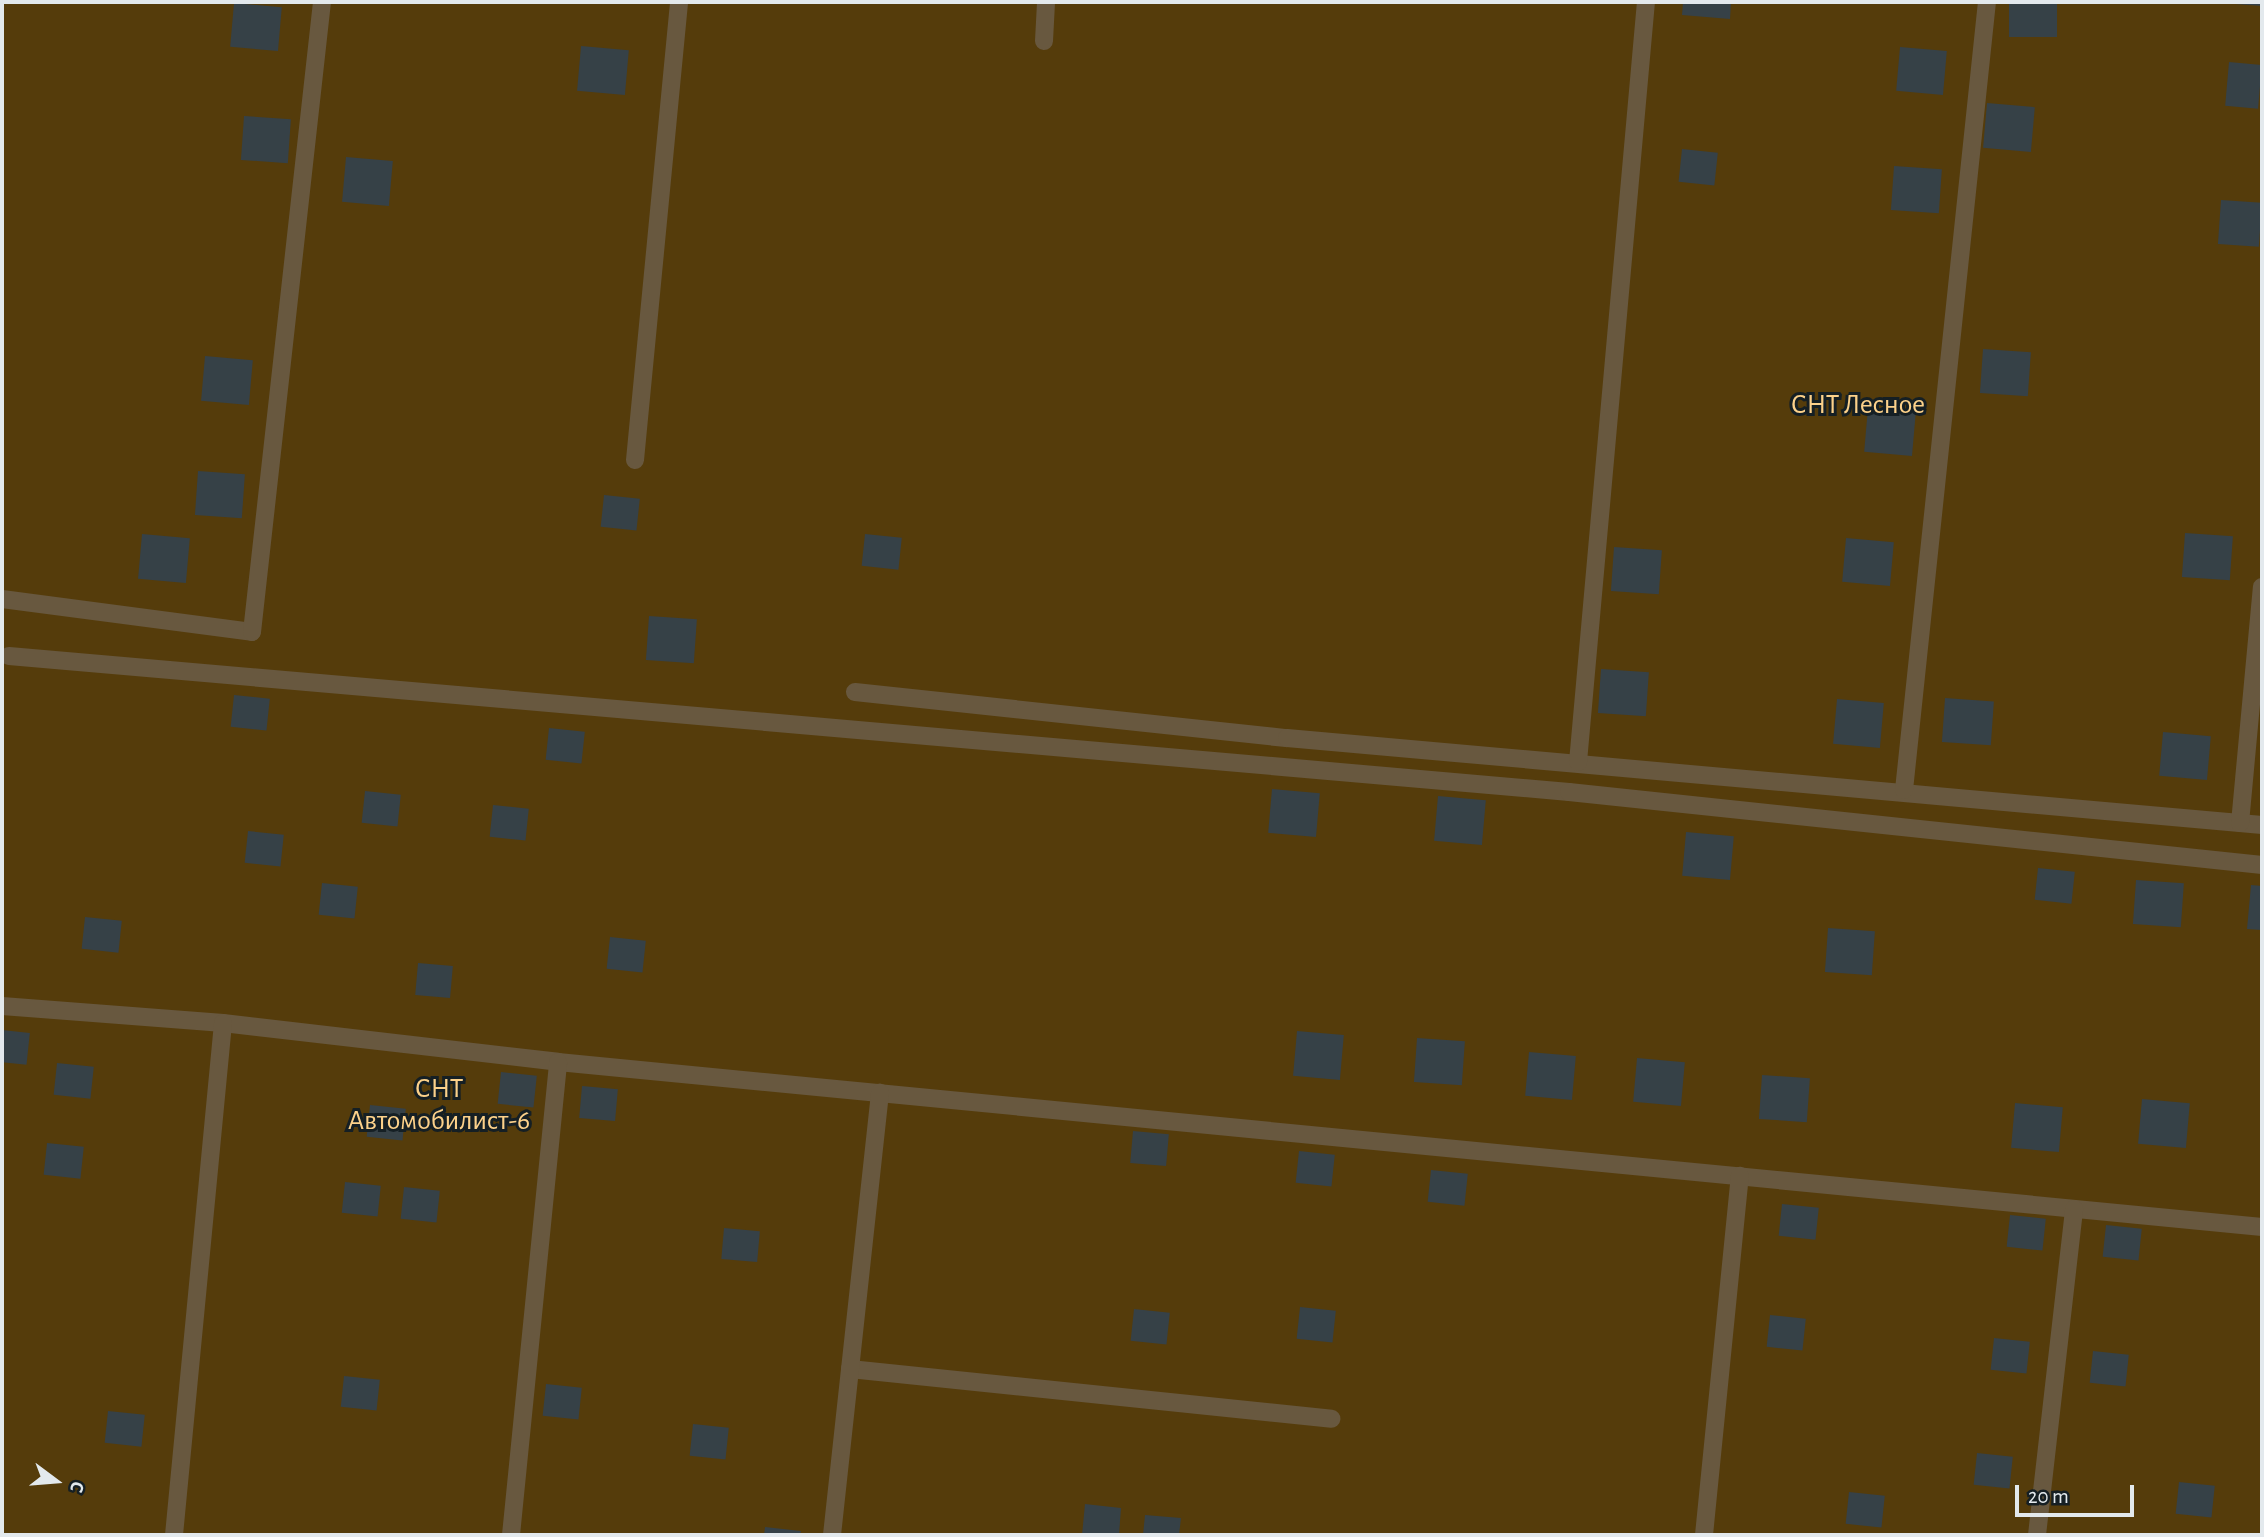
<!DOCTYPE html>
<html>
<head>
<meta charset="utf-8">
<style>
	body { margin:0 }
	#map { position:relative; width:2264px; height:1537px; overflow:hidden; background:#151f24; font-family:"Alegreya Sans",sans-serif }
	div>[style] { position:absolute }
	.green>* { inset:0; background:#553c0b; transform-origin:0 0 }
	.building>* { inset:0; background:#364147; transform-origin:0 0 }
	.minor>* { height:18px; margin:-9px; padding:0 9px; transform-origin:9px; border-radius:9px; background:#68583f }
	span { translate:-50% -50%; white-space:nowrap; text-align:center; line-height:1.15; -webkit-text-stroke:6px #151f24; paint-order:stroke }
	.park-label { font-size:28px; color:#fcd18a }
	.frame { position:absolute; inset:0; border:4px solid #e3e9ed; pointer-events:none }
	.north { position:absolute; left:21px; top:1446px; width:70px; height:70px; -webkit-text-stroke:5px #151f24; paint-order:stroke; rotate:106deg; font-size:19px; font-weight:700; line-height:28px; text-align:center; color:#e3e9ed }
	.north::after { content:''; display:block; margin:auto; width:24px; height:32px; background:#e3e9ed; clip-path:polygon(50% 0,100% 100%,50% 72%,0 100%) }
	.scale { position:absolute; left:2015px; top:1485px; width:119px; height:32px; box-sizing:border-box; border:4px solid #e3e9ed; border-top:0; padding-left:9px; font-size:21px; line-height:24px; white-space:nowrap; color:#e3e9ed; -webkit-text-stroke:5px #151f24; paint-order:stroke }
</style>
</head>
<body>
<div id="map">
	<div class="green">
		<div style="left:2px;top:2px;width:2260px;height:1533px"></div>
	</div>
	<div class="building">
		<div style="clip-path:polygon(1683px 2px,1731px 2px,1730px 19px,1682px 15px)"></div>
		<div style="left:2009px;top:2px;width:48px;height:35px"></div>
		<div style="clip-path:polygon(2235px 2px,2262px 2px,2262px 6px,2235px 4px)"></div>
		<div style="left:234px;top:3px;width:48px;height:44px;rotate:5deg"></div>
		<div style="left:581px;top:46px;width:48px;height:45px;rotate:5deg"></div>
		<div style="left:1900px;top:47px;width:47px;height:44px;rotate:5deg"></div>
		<div style="left:2229px;top:62px;width:33px;height:44px;rotate:5deg"></div>
		<div style="left:1987px;top:103px;width:48px;height:45px;rotate:5deg"></div>
		<div style="left:244px;top:116px;width:47px;height:44px;rotate:4deg"></div>
		<div style="left:1682px;top:149px;width:36px;height:33px;rotate:6deg"></div>
		<div style="left:346px;top:157px;width:47px;height:45px;rotate:5deg"></div>
		<div style="left:1894px;top:166px;width:48px;height:44px;rotate:4deg"></div>
		<div style="left:2221px;top:200px;width:41px;height:44px;rotate:4deg"></div>
		<div style="left:1983px;top:349px;width:48px;height:44px;rotate:4deg"></div>
		<div style="left:205px;top:356px;width:48px;height:45px;rotate:5deg"></div>
		<div style="left:1868px;top:408px;width:48px;height:44px;rotate:5deg"></div>
		<div style="left:198px;top:471px;width:47px;height:44px;rotate:4deg"></div>
		<div style="left:604px;top:495px;width:36px;height:32px;rotate:6deg"></div>
		<div style="left:2185px;top:533px;width:48px;height:44px;rotate:4deg"></div>
		<div style="left:142px;top:534px;width:48px;height:45px;rotate:5deg"></div>
		<div style="left:865px;top:534px;width:37px;height:32px;rotate:6deg"></div>
		<div style="left:1846px;top:538px;width:48px;height:44px;rotate:5deg"></div>
		<div style="left:1614px;top:547px;width:48px;height:44px;rotate:4deg"></div>
		<div style="left:649px;top:616px;width:48px;height:44px;rotate:4deg"></div>
		<div style="left:1601px;top:669px;width:48px;height:44px;rotate:4deg"></div>
		<div style="left:234px;top:695px;width:36px;height:32px;rotate:6deg"></div>
		<div style="left:1945px;top:698px;width:49px;height:44px;rotate:4deg"></div>
		<div style="left:1837px;top:699px;width:47px;height:45px;rotate:5deg"></div>
		<div style="left:549px;top:728px;width:36px;height:32px;rotate:6deg"></div>
		<div style="left:2163px;top:732px;width:48px;height:44px;rotate:5deg"></div>
		<div style="left:1272px;top:789px;width:48px;height:44px;rotate:5deg"></div>
		<div style="left:365px;top:791px;width:36px;height:32px;rotate:6deg"></div>
		<div style="left:1438px;top:796px;width:48px;height:45px;rotate:5deg"></div>
		<div style="left:493px;top:805px;width:36px;height:32px;rotate:6deg"></div>
		<div style="left:248px;top:831px;width:36px;height:32px;rotate:6deg"></div>
		<div style="left:1686px;top:832px;width:48px;height:44px;rotate:5deg"></div>
		<div style="left:2038px;top:868px;width:37px;height:32px;rotate:6deg"></div>
		<div style="left:2136px;top:880px;width:48px;height:44px;rotate:4deg"></div>
		<div style="left:322px;top:883px;width:36px;height:32px;rotate:6deg"></div>
		<div style="clip-path:polygon(2251px 885px,2262px 886px,2262px 930px,2247px 929px)"></div>
		<div style="left:85px;top:917px;width:37px;height:32px;rotate:6deg"></div>
		<div style="left:1828px;top:928px;width:47px;height:44px;rotate:4deg"></div>
		<div style="left:610px;top:937px;width:36px;height:32px;rotate:6deg"></div>
		<div style="left:418px;top:963px;width:35px;height:32px;rotate:5deg"></div>
		<div style="left:2px;top:1030px;width:28px;height:32px;rotate:6deg"></div>
		<div style="left:1297px;top:1031px;width:47px;height:45px;rotate:5deg"></div>
		<div style="left:1417px;top:1038px;width:48px;height:44px;rotate:4deg"></div>
		<div style="left:1529px;top:1052px;width:47px;height:44px;rotate:5deg"></div>
		<div style="left:1637px;top:1058px;width:48px;height:44px;rotate:5deg"></div>
		<div style="left:57px;top:1063px;width:37px;height:32px;rotate:6deg"></div>
		<div style="left:501px;top:1072px;width:36px;height:32px;rotate:6deg"></div>
		<div style="left:1762px;top:1075px;width:48px;height:44px;rotate:4deg"></div>
		<div style="left:582px;top:1086px;width:36px;height:32px;rotate:5deg"></div>
		<div style="left:2142px;top:1099px;width:48px;height:45px;rotate:5deg"></div>
		<div style="left:2015px;top:1103px;width:48px;height:45px;rotate:5deg"></div>
		<div style="left:370px;top:1105px;width:36px;height:32px;rotate:6deg"></div>
		<div style="left:1133px;top:1131px;width:36px;height:32px;rotate:5deg"></div>
		<div style="left:47px;top:1143px;width:37px;height:32px;rotate:6deg"></div>
		<div style="left:1299px;top:1151px;width:36px;height:32px;rotate:6deg"></div>
		<div style="left:1431px;top:1170px;width:37px;height:32px;rotate:6deg"></div>
		<div style="left:345px;top:1182px;width:36px;height:31px;rotate:6deg"></div>
		<div style="left:404px;top:1187px;width:36px;height:32px;rotate:6deg"></div>
		<div style="left:1782px;top:1204px;width:37px;height:32px;rotate:6deg"></div>
		<div style="left:2010px;top:1215px;width:36px;height:32px;rotate:6deg"></div>
		<div style="left:2106px;top:1225px;width:36px;height:32px;rotate:6deg"></div>
		<div style="left:724px;top:1228px;width:36px;height:31px;rotate:5deg"></div>
		<div style="left:1300px;top:1307px;width:36px;height:32px;rotate:6deg"></div>
		<div style="left:1134px;top:1309px;width:36px;height:32px;rotate:6deg"></div>
		<div style="left:1770px;top:1315px;width:36px;height:32px;rotate:6deg"></div>
		<div style="left:1994px;top:1338px;width:36px;height:32px;rotate:6deg"></div>
		<div style="left:2093px;top:1351px;width:36px;height:32px;rotate:6deg"></div>
		<div style="left:344px;top:1376px;width:36px;height:31px;rotate:6deg"></div>
		<div style="left:546px;top:1384px;width:36px;height:32px;rotate:6deg"></div>
		<div style="left:108px;top:1411px;width:37px;height:32px;rotate:6deg"></div>
		<div style="left:693px;top:1424px;width:36px;height:32px;rotate:6deg"></div>
		<div style="left:1977px;top:1453px;width:36px;height:32px;rotate:6deg"></div>
		<div style="left:2179px;top:1482px;width:36px;height:32px;rotate:6deg"></div>
		<div style="left:1849px;top:1492px;width:36px;height:32px;rotate:6deg"></div>
		<div style="clip-path:polygon(1085px 1504px,1121px 1508px,1119px 1535px,1082px 1535px)"></div>
		<div style="clip-path:polygon(1145px 1515px,1181px 1518px,1179px 1535px,1143px 1535px)"></div>
		<div style="clip-path:polygon(765px 1527px,801px 1531px,800px 1535px,764px 1535px)"></div>
	</div>
	<div class="minor">
		<div style="left:1044px;top:41px;width:39px;rotate:-87deg"></div>
		<div style="left:635px;top:460px;width:460px;rotate:-84.5deg"></div>
		<div style="left:2px;top:599px;width:252px;rotate:7.5deg"></div>
		<div style="left:252px;top:632px;width:634px;rotate:-83.66deg"></div>
		<div style="left:9px;top:656px;width:1566px;rotate:4.98deg"></div>
		<div style="left:1569px;top:792px;width:697px;rotate:6.01deg"></div>
		<div style="left:855px;top:692px;width:434px;rotate:6.1deg"></div>
		<div style="left:1287px;top:738px;width:979px;rotate:5.1deg"></div>
		<div style="left:1578px;top:762px;width:763px;rotate:-84.89deg"></div>
		<div style="left:1904px;top:790px;width:792px;rotate:-83.99deg"></div>
		<div style="left:2240px;top:823px;width:237px;rotate:-84.7deg"></div>
		<div style="left:2px;top:1006px;width:222px;rotate:4.4deg"></div>
		<div style="left:223px;top:1023px;width:337px;rotate:6.6deg"></div>
		<div style="left:558px;top:1062px;width:1712px;rotate:5.53deg"></div>
		<div style="left:850px;top:1369px;width:484px;rotate:5.9deg"></div>
		<div style="left:174px;top:1535px;width:514px;rotate:-84.53deg"></div>
		<div style="left:511px;top:1535px;width:475px;rotate:-84.3deg"></div>
		<div style="left:832px;top:1535px;width:445px;rotate:-83.8deg"></div>
		<div style="left:1704px;top:1535px;width:361px;rotate:-84.3deg"></div>
		<div style="left:2037px;top:1535px;width:328px;rotate:-83.5deg"></div>
	</div>
	<div class="park-label">
		<span style="left:1858px;top:405px">СНТ Лесное</span>
		<span style="left:439px;top:1105px">СНТ<br>Автомобилист-6</span>
	</div>
	<div class="frame"></div>
	<div class="north">С</div>
	<div class="scale">20 m</div>
</div>
</body>
</html>
